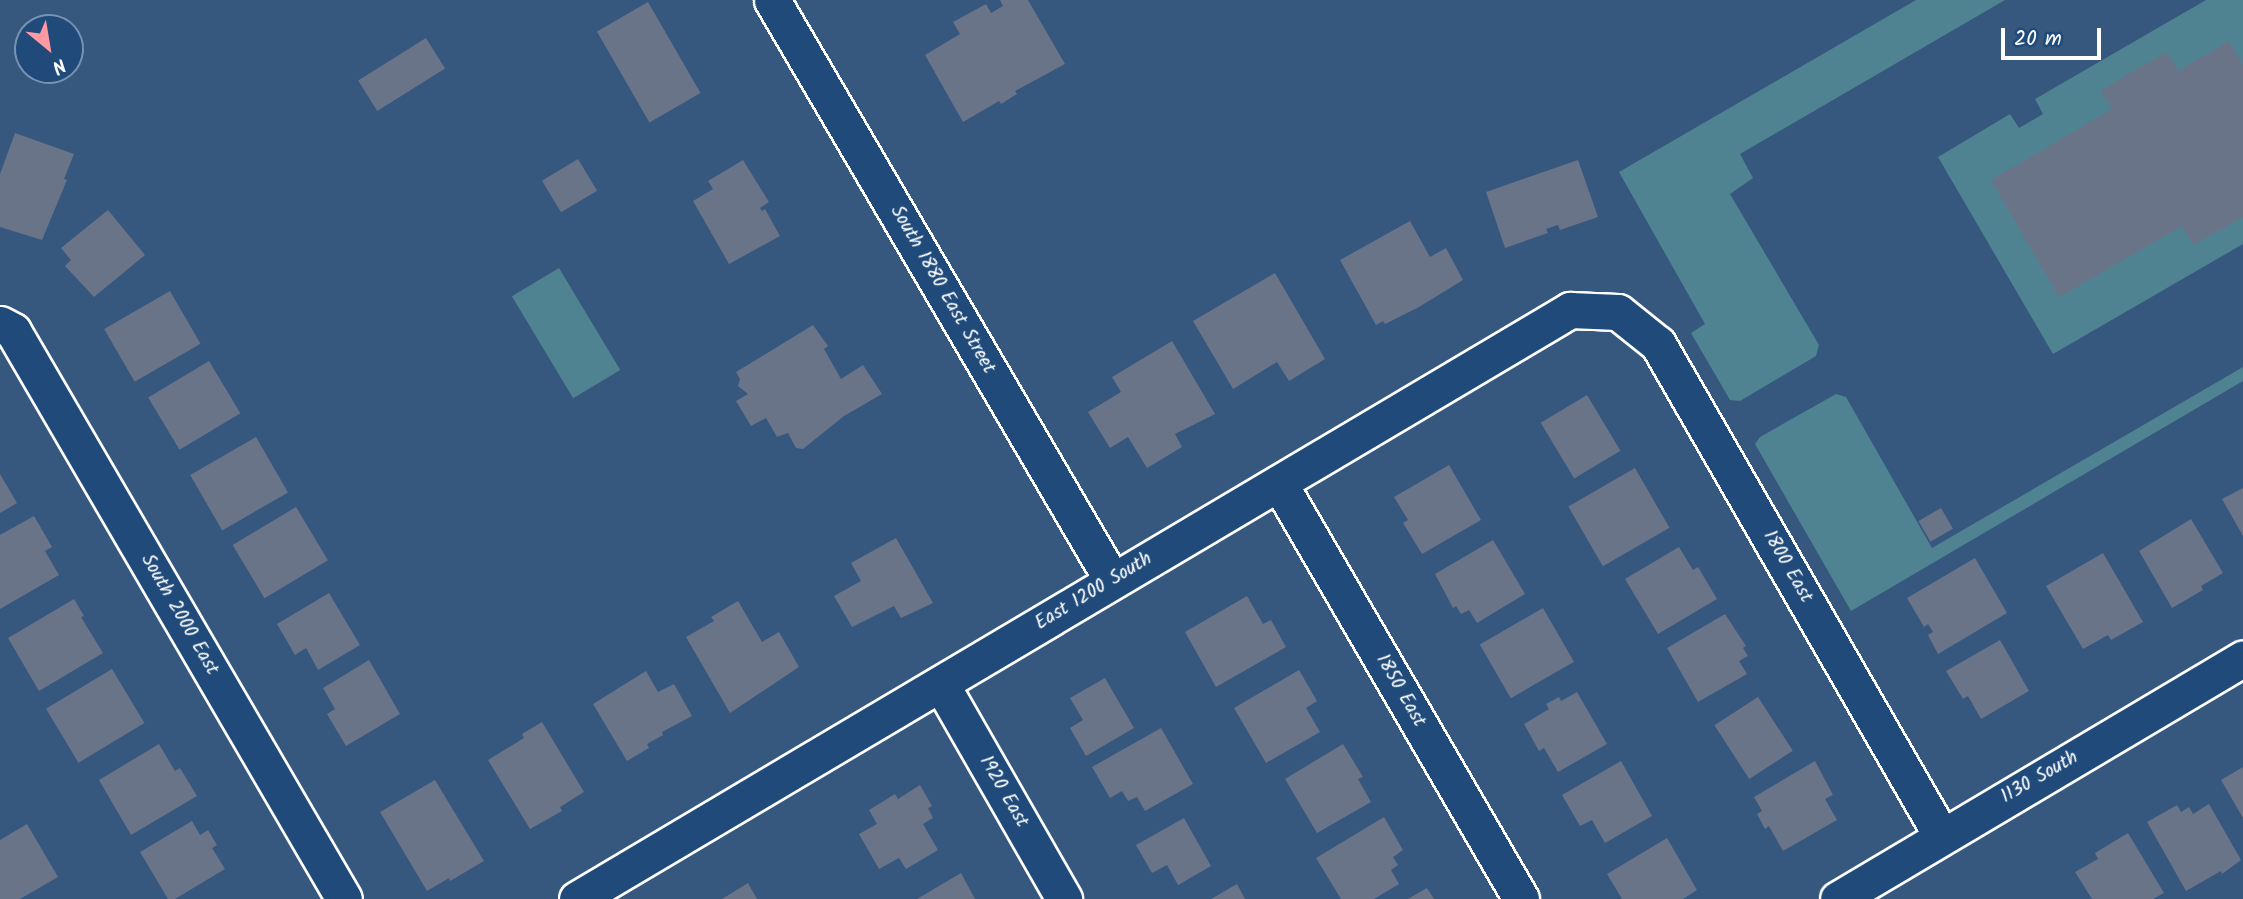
<!DOCTYPE html>
<html>
<head>
<meta charset="utf-8">
<style>
	body { margin:0 }
	#map { position:relative; width:2243px; height:899px; overflow:hidden; background:#36577e; font-family:Kalam,sans-serif }
	div>[style] { position:absolute }
	.green>* { inset:0; background:#4f8391; transform-origin:0 0 }
	.building>* { inset:0; background:#6a7489; transform-origin:0 0 }
	.roads { filter:drop-shadow(2px 0 #fff) drop-shadow(-2px 0 #fff) drop-shadow(0 2px #fff) drop-shadow(0 -2px #fff) }
	.minor>* { height:35px; margin:-17.5px; padding:0 17.5px; transform-origin:17.5px; border-radius:17.5px; background:#1f4a7a }
	span { translate:-50% -50%; white-space:nowrap; text-align:center; line-height:1.15; -webkit-text-stroke:6px #1f4a7a; paint-order:stroke }
	.street-label { font-size:19px; color:#fff }
	.north { position:absolute; left:14px; top:14px; width:70px; height:70px; box-sizing:border-box; background:#1f4a7a; border:2px solid #7992af; border-radius:50%; rotate:150deg; font-size:19px; font-weight:700; line-height:28px; text-align:center; color:#fff }
	.north::after { content:''; display:block; margin:auto; width:24px; height:32px; background:#ff9aa2; clip-path:polygon(50% 0,100% 100%,50% 72%,0 100%) }
	.scale { position:absolute; left:2001px; top:28px; width:100px; height:32px; box-sizing:border-box; border:4px solid #fff; border-top:0; padding-left:9px; font-size:21px; line-height:24px; white-space:nowrap; color:#fff; -webkit-text-stroke:5px #1f4a7a; paint-order:stroke }
</style>
</head>
<body>
<div id="map">
	<div class="green">
		<div style="clip-path:polygon(1916px 0,2005px 0,1740px 154px,1753px 178px,1730px 194px,1819px 345px,1816px 356px,1740px 401px,1730px 400px,1691px 333px,1705px 324px,1619px 172px)"></div>
		<div style="clip-path:polygon(2206px 0,2243px 0,2243px 244px,2053px 354px,1938px 157px,2010px 114px,2019px 128px,2043px 114px,2035px 99px)"></div>
		<div style="left:559px;top:268px;width:119px;height:55px;rotate:59deg"></div>
		<div style="clip-path:polygon(2243px 367px,2243px 381px,1851px 611px,1755px 444px,1760px 437px,1836px 394px,1846px 397px,1932px 548px)"></div>
	</div>
	<div class="building">
		<div style="clip-path:polygon(1000px 0,1028px 0,1065px 64px,1015px 91px,1017px 94px,1001px 104px,999px 101px,963px 122px,925px 55px,960px 34px,953px 22px,986px 4px,991px 13px,1003px 6px)"></div>
		<div style="left:648px;top:2px;width:105px;height:59px;rotate:60deg"></div>
		<div style="left:426px;top:38px;width:36px;height:80px;rotate:58deg"></div>
		<div style="clip-path:polygon(2229px 41px,2243px 65px,2243px 217px,2193px 245px,2182px 226px,2059px 297px,1991px 180px,2112px 109px,2101px 91px,2133px 71px,2167px 52px,2178px 71px)"></div>
		<div style="clip-path:polygon(15px 133px,74px 154px,64px 179px,67px 180px,42px 240px,0 227px,0 174px)"></div>
		<div style="left:578px;top:159px;width:37px;height:42px;rotate:59deg"></div>
		<div style="clip-path:polygon(743px 160px,769px 202px,760px 208px,762px 211px,765px 209px,780px 236px,729px 264px,693px 201px,713px 189px,708px 181px)"></div>
		<div style="clip-path:polygon(1578px 160px,1598px 217px,1560px 230px,1558px 225px,1546px 229px,1548px 233px,1505px 248px,1486px 192px)"></div>
		<div style="clip-path:polygon(108px 210px,145px 255px,94px 297px,65px 266px,71px 260px,61px 248px)"></div>
		<div style="clip-path:polygon(1410px 221px,1430px 257px,1446px 248px,1463px 280px,1419px 307px,1385px 324px,1383px 321px,1376px 325px,1340px 260px)"></div>
		<div style="clip-path:polygon(1275px 273px,1325px 359px,1289px 381px,1277px 362px,1233px 389px,1193px 321px)"></div>
		<div style="left:170px;top:291px;width:61px;height:76px;rotate:60deg"></div>
		<div style="clip-path:polygon(813px 325px,828px 346px,824px 349px,841px 379px,863px 365px,882px 394px,844px 416px,803px 449px,796px 448px,788px 433px,777px 437px,766px 418px,751px 426px,736px 401px,748px 394px,738px 386px,740px 379px,736px 372px)"></div>
		<div style="clip-path:polygon(1172px 341px,1215px 414px,1175px 434px,1182px 447px,1147px 468px,1128px 437px,1110px 448px,1088px 412px,1121px 392px,1112px 377px)"></div>
		<div style="left:209px;top:361px;width:61px;height:71px;rotate:59deg"></div>
		<div style="left:1587px;top:395px;width:65px;height:54px;rotate:59deg"></div>
		<div style="left:256px;top:437px;width:64px;height:76px;rotate:60deg"></div>
		<div style="clip-path:polygon(1449px 465px,1481px 520px,1422px 554px,1403px 523px,1408px 520px,1394px 497px)"></div>
		<div style="left:1635px;top:468px;width:69px;height:77px;rotate:60deg"></div>
		<div style="clip-path:polygon(0 474px,17px 503px,0 513px)"></div>
		<div style="clip-path:polygon(2243px 488px,2243px 536px,2222px 499px)"></div>
		<div style="left:296px;top:507px;width:62px;height:74px;rotate:59deg"></div>
		<div style="left:1941px;top:508px;width:24px;height:26px;rotate:60deg"></div>
		<div style="clip-path:polygon(34px 516px,52px 547px,45px 551px,59px 575px,0 609px,0 535px)"></div>
		<div style="clip-path:polygon(2191px 519px,2223px 573px,2201px 586px,2203px 590px,2172px 608px,2139px 551px)"></div>
		<div style="clip-path:polygon(896px 538px,933px 603px,901px 618px,894px 606px,852px 627px,834px 596px,861px 581px,851px 563px)"></div>
		<div style="clip-path:polygon(1493px 540px,1525px 594px,1477px 623px,1469px 610px,1461px 614px,1456px 606px,1453px 608px,1435px 574px)"></div>
		<div style="clip-path:polygon(1679px 547px,1693px 570px,1698px 567px,1717px 599px,1658px 634px,1625px 579px)"></div>
		<div style="clip-path:polygon(2103px 553px,2143px 622px,2111px 640px,2108px 635px,2083px 649px,2046px 586px)"></div>
		<div style="clip-path:polygon(1975px 558px,2007px 613px,1938px 654px,1928px 635px,1933px 632px,1928px 624px,1924px 627px,1907px 598px)"></div>
		<div style="clip-path:polygon(329px 593px,360px 645px,318px 670px,306px 648px,295px 655px,277px 624px)"></div>
		<div style="clip-path:polygon(1247px 596px,1263px 624px,1271px 620px,1286px 647px,1216px 687px,1185px 632px)"></div>
		<div style="clip-path:polygon(74px 599px,84px 616px,81px 617px,103px 653px,39px 691px,8px 638px)"></div>
		<div style="clip-path:polygon(738px 601px,762px 642px,779px 632px,799px 667px,730px 713px,686px 637px,714px 621px,711px 617px)"></div>
		<div style="left:1543px;top:608px;width:62px;height:73px;rotate:60deg"></div>
		<div style="clip-path:polygon(1725px 614px,1746px 646px,1743px 648px,1748px 656px,1739px 661px,1747px 674px,1698px 702px,1667px 648px)"></div>
		<div style="clip-path:polygon(2000px 640px,2029px 691px,1981px 719px,1968px 696px,1963px 699px,1946px 671px)"></div>
		<div style="clip-path:polygon(369px 660px,400px 714px,346px 746px,327px 714px,335px 709px,323px 688px)"></div>
		<div style="left:112px;top:669px;width:63px;height:77px;rotate:59deg"></div>
		<div style="clip-path:polygon(1299px 670px,1317px 701px,1306px 708px,1320px 732px,1266px 763px,1234px 708px)"></div>
		<div style="clip-path:polygon(646px 671px,658px 692px,674px 684px,692px 716px,662px 732px,663px 735px,647px 744px,649px 748px,627px 761px,593px 704px)"></div>
		<div style="clip-path:polygon(1105px 678px,1134px 728px,1086px 756px,1070px 728px,1083px 720px,1070px 698px)"></div>
		<div style="clip-path:polygon(1577px 692px,1607px 744px,1558px 772px,1544px 748px,1539px 751px,1524px 724px,1549px 709px,1546px 704px,1559px 697px,1561px 701px)"></div>
		<div style="left:1758px;top:697px;width:64px;height:52px;rotate:57deg"></div>
		<div style="clip-path:polygon(542px 722px,584px 792px,560px 807px,562px 811px,530px 829px,488px 760px,524px 738px,522px 734px)"></div>
		<div style="clip-path:polygon(1161px 728px,1193px 784px,1145px 811px,1137px 797px,1128px 801px,1122px 791px,1110px 798px,1092px 767px)"></div>
		<div style="clip-path:polygon(159px 744px,175px 771px,180px 768px,197px 796px,131px 835px,99px 780px)"></div>
		<div style="clip-path:polygon(1343px 744px,1363px 777px,1358px 779px,1371px 802px,1317px 833px,1285px 779px)"></div>
		<div style="clip-path:polygon(1621px 761px,1652px 816px,1605px 843px,1592px 820px,1580px 826px,1562px 795px)"></div>
		<div style="clip-path:polygon(1815px 761px,1833px 795px,1825px 799px,1837px 820px,1783px 851px,1769px 826px,1765px 829px,1757px 814px,1762px 811px,1754px 797px)"></div>
		<div style="clip-path:polygon(2243px 767px,2243px 818px,2221px 780px)"></div>
		<div style="clip-path:polygon(435px 780px,484px 861px,450px 881px,449px 878px,427px 891px,380px 812px)"></div>
		<div style="clip-path:polygon(920px 785px,932px 806px,928px 808px,933px 818px,923px 824px,938px 850px,906px 869px,899px 858px,879px 869px,859px 834px,877px 824px,869px 810px,895px 794px,898px 799px)"></div>
		<div style="clip-path:polygon(2209px 804px,2241px 860px,2222px 874px,2221px 871px,2186px 891px,2147px 822px,2177px 805px,2181px 812px,2189px 807px,2193px 814px)"></div>
		<div style="clip-path:polygon(1384px 817px,1403px 850px,1393px 857px,1398px 865px,1391px 870px,1399px 884px,1374px 899px,1341px 899px,1316px 858px)"></div>
		<div style="clip-path:polygon(1184px 818px,1211px 866px,1178px 885px,1167px 865px,1152px 873px,1136px 845px)"></div>
		<div style="clip-path:polygon(192px 821px,200px 835px,208px 830px,217px 845px,212px 848px,225px 869px,175px 899px,168px 899px,140px 852px)"></div>
		<div style="clip-path:polygon(27px 824px,58px 877px,20px 899px,0 899px,0 840px)"></div>
		<div style="clip-path:polygon(2128px 833px,2164px 893px,2153px 899px,2092px 899px,2075px 872px,2098px 859px,2095px 853px)"></div>
		<div style="clip-path:polygon(1667px 838px,1697px 890px,1683px 899px,1622px 899px,1607px 874px)"></div>
		<div style="clip-path:polygon(961px 873px,975px 899px,917px 899px)"></div>
		<div style="clip-path:polygon(748px 883px,757px 899px,722px 899px)"></div>
		<div style="clip-path:polygon(1237px 884px,1245px 899px,1211px 899px)"></div>
		<div style="clip-path:polygon(1427px 888px,1434px 899px,1408px 899px)"></div>
	</div>
	<div class="roads">
		<div class="minor">
			<div style="left:772px;top:0;width:672px;rotate:59.62deg"></div>
			<div style="left:0;top:324px;width:15px;rotate:28deg"></div>
			<div style="left:13px;top:331px;width:657px;rotate:59.77deg"></div>
			<div style="left:1279px;top:483px;width:481px;rotate:59.8deg"></div>
			<div style="left:941px;top:684px;width:248px;rotate:60.2deg"></div>
			<div style="left:577px;top:899px;width:1155px;rotate:-30.67deg"></div>
			<div style="left:1570px;top:310px;width:48px;rotate:2.4deg"></div>
			<div style="left:1618px;top:312px;width:51px;rotate:38.7deg"></div>
			<div style="left:1658px;top:344px;width:567px;rotate:60.04deg"></div>
			<div style="left:1838px;top:899px;width:471px;rotate:-30.7deg"></div>
		</div>
	</div>
	<div class="street-label">
		<span style="left:942px;top:290px;rotate:60deg">South 1880 East Street</span>
		<span style="left:1787px;top:567px;rotate:60deg">1800 East</span>
		<span style="left:1094px;top:592px;rotate:-31deg">East 1200 South</span>
		<span style="left:179px;top:615px;rotate:60deg">South 2000 East</span>
		<span style="left:1400px;top:691px;rotate:60deg">1850 East</span>
		<span style="left:2040px;top:778px;rotate:-30deg">1130 South</span>
		<span style="left:1003px;top:792px;rotate:60deg">1920 East</span>
	</div>
	<div class="north">N</div>
	<div class="scale">20 m</div>
</div>
</body>
</html>
